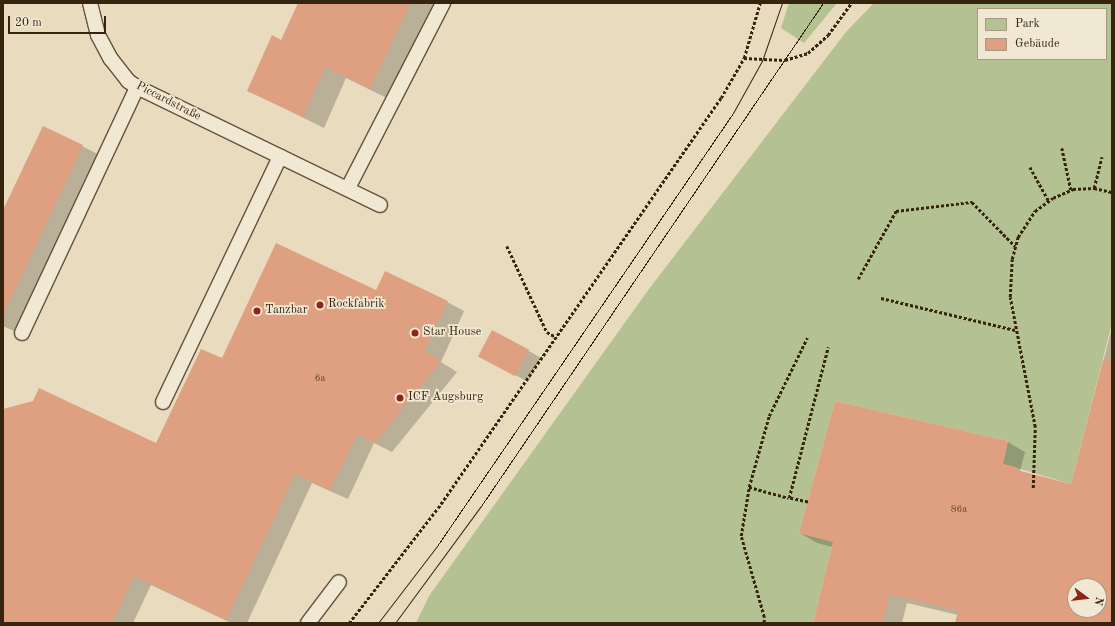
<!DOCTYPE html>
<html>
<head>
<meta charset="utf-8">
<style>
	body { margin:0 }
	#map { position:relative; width:1115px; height:626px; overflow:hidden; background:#e9dbbd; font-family:"Old Standard TT",serif }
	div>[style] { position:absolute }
	.green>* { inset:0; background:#b4c193 }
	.shadow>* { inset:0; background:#0003 }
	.building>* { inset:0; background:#dfa082; transform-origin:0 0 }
	.path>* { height:2.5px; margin-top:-1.25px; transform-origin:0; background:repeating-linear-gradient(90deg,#37240e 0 3px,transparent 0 5px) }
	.roads { filter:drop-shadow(1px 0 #64523a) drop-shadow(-1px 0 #64523a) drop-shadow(0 1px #64523a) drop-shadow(0 -1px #64523a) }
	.service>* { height:14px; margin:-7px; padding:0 7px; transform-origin:7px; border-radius:7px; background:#f1e8d4 }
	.tram>* { height:1px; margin:-0.5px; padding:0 0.5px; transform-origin:0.5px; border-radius:0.5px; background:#37240e }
	.dots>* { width:11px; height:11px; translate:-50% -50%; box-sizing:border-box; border:2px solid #f1e8d4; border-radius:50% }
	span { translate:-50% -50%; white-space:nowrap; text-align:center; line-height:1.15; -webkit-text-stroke:3.5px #f1e8d4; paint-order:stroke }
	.number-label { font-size:10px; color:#61432b }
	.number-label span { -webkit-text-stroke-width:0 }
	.street-label { font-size:12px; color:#37240e }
	.poi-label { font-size:12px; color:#37240e }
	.left { translate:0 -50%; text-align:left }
	.frame { position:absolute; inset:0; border:4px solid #37240e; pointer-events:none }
	.legend { position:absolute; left:977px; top:8px; width:130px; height:52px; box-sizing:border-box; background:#f1e8d4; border:1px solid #a79a85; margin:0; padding:5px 7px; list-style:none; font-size:12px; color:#37240e }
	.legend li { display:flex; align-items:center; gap:8px; height:20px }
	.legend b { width:20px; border:1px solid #a79a85 }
	.north { position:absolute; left:1067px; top:578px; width:40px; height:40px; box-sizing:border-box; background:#f1e8d4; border:1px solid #a79a85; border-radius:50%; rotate:105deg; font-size:11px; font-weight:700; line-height:16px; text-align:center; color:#37240e }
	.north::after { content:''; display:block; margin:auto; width:14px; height:18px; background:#8f2418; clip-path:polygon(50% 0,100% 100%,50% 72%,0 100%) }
	.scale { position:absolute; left:8px; top:16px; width:98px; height:18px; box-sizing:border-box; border:2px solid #37240e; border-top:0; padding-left:5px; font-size:12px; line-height:14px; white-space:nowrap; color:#37240e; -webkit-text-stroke:3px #f1e8d4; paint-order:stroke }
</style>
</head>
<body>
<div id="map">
	<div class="green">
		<div style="clip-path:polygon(789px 3px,837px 3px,804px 43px,781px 28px)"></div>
		<div style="clip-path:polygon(evenodd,874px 3px,1112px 3px,1112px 323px,1071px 484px,1003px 464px,1008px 441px,835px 401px,799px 533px,833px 542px,813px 623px,416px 623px,429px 596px,649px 289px,846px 32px,874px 3px,978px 9px,1106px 9px,1106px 59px,978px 59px,978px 9px)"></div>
	</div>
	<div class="shadow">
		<div style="clip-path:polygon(299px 3px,436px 3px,391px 100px,346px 78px,324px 128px,249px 91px,282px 41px)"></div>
		<div style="clip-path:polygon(43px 127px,100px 155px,16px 332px,3px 326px,3px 212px)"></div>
		<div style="clip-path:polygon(377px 291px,447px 302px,464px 311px,441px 362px,457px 372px,392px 452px,374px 443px,348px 499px,312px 483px,247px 623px,231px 623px,151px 585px,133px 623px,3px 623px,3px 410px,157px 445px,223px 359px)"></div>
		<div style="clip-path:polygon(evenodd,1112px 327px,1112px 623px,956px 623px,958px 615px,907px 603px,902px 623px,814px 623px,833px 547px,817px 543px,800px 533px,1008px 442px,1025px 452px,1020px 471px,1072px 485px,1112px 327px,1075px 586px,1099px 586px,1099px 610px,1075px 610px,1075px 586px)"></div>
		<div style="clip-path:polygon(529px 351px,541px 358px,528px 382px,492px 362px)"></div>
	</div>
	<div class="building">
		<div style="clip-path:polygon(298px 3px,410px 3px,370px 89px,325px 67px,303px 117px,247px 91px,272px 35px,281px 40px)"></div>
		<div style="clip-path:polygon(43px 126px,83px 145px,3px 315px,3px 210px)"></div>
		<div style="clip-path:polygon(276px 243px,376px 290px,385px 271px,448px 301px,424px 351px,441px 361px,375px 443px,357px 434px,330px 490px,295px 474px,226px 620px,134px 576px,112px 623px,3px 623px,3px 409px,33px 401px,39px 388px,156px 443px,201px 349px,222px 358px)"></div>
		<div style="left:492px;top:330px;width:42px;height:30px;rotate:28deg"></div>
		<div style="clip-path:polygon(evenodd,1103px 360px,1112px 361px,1112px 623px,955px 623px,958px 611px,890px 594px,882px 623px,813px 623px,833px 542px,799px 533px,835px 401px,1008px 441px,1003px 464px,1016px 467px,1016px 470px,1071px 484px,1103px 360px,1075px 586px,1099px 586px,1099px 610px,1075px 610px,1075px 586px)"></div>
	</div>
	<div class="path">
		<div style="left:744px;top:58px;width:41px;rotate:2.8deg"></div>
		<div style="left:785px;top:60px;width:24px;rotate:-17deg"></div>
		<div style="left:808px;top:53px;width:27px;rotate:-42deg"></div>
		<div style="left:828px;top:35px;width:39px;rotate:-54deg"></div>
		<div style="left:1062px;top:148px;width:43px;rotate:77.9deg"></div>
		<div style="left:1030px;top:167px;width:39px;rotate:61deg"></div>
		<div style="left:1094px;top:188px;width:32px;rotate:-76deg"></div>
		<div style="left:507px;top:246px;width:95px;rotate:65.1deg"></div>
		<div style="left:547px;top:332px;width:10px;rotate:29deg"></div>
		<div style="left:858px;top:279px;width:78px;rotate:-60.8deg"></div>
		<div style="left:896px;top:211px;width:77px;rotate:-6.8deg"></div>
		<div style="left:972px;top:202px;width:62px;rotate:45.7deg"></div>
		<div style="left:881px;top:298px;width:138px;rotate:13.4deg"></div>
		<div style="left:749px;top:487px;width:41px;rotate:15.4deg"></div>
		<div style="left:1033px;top:488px;width:61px;rotate:-88.1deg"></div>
		<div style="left:1035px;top:427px;width:132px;rotate:-100.9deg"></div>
		<div style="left:1010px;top:297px;width:38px;rotate:-87deg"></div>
		<div style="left:1012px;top:259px;width:23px;rotate:-75deg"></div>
		<div style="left:1018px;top:237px;width:31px;rotate:-57deg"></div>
		<div style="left:1035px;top:211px;width:22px;rotate:-36deg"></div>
		<div style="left:1053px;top:198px;width:22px;rotate:-24deg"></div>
		<div style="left:1073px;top:189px;width:21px;rotate:-3deg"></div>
		<div style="left:1094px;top:188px;width:18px;rotate:13deg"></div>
		<div style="left:808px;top:502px;width:19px;rotate:-168deg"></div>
		<div style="left:789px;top:498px;width:156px;rotate:-75.5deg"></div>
		<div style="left:349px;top:623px;width:145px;rotate:-52.3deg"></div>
		<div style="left:438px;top:508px;width:498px;rotate:-55.4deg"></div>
		<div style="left:721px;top:98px;width:46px;rotate:-60.1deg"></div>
		<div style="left:744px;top:58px;width:57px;rotate:-73.8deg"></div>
		<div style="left:764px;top:623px;width:6px;rotate:-90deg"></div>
		<div style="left:764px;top:617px;width:84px;rotate:-105.9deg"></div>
		<div style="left:741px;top:536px;width:50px;rotate:-80.7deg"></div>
		<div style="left:749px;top:487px;width:74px;rotate:-74.3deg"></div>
		<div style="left:769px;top:416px;width:87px;rotate:-64deg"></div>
	</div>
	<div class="roads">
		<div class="service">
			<div style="left:90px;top:3px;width:33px;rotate:76deg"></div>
			<div style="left:98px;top:35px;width:27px;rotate:62deg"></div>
			<div style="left:111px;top:59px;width:28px;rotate:52deg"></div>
			<div style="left:128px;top:81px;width:11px;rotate:34deg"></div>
			<div style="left:137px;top:87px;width:270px;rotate:25.9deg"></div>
			<div style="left:348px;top:188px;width:208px;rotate:-62.8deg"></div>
			<div style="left:22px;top:333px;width:272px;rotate:-64.9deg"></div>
			<div style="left:163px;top:402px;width:272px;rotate:-64.5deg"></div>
			<div style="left:308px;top:623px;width:51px;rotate:-52.9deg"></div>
		</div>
	</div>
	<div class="tram">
		<div style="left:378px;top:623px;width:97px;rotate:-52.5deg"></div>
		<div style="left:437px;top:546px;width:525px;rotate:-55.64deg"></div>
		<div style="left:733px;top:113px;width:60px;rotate:-60.9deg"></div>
		<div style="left:762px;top:61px;width:61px;rotate:-71deg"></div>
		<div style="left:395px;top:623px;width:145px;rotate:-53.7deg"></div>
		<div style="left:481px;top:506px;width:608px;rotate:-55.79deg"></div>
	</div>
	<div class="dots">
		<div style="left:320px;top:305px;background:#8f2418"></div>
		<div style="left:257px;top:311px;background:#8f2418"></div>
		<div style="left:415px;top:333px;background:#8f2418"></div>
		<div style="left:400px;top:398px;background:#8f2418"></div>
	</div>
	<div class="number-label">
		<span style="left:320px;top:379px">6a</span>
		<span style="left:959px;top:510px">86a</span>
	</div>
	<div class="street-label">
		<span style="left:168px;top:102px;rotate:27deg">Piccardstraße</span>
	</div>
	<div class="poi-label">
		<span class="left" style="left:328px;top:305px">Rockfabrik</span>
		<span class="left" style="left:265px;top:311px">Tanzbar</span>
		<span class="left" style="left:423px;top:333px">Star House</span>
		<span class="left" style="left:408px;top:398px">ICF Augsburg</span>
	</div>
	<div class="frame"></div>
	<ul class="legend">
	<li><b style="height:11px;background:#b4c193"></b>Park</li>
	<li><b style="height:11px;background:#dfa082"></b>Gebäude</li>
	</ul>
	<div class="north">N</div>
	<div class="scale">20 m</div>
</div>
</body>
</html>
